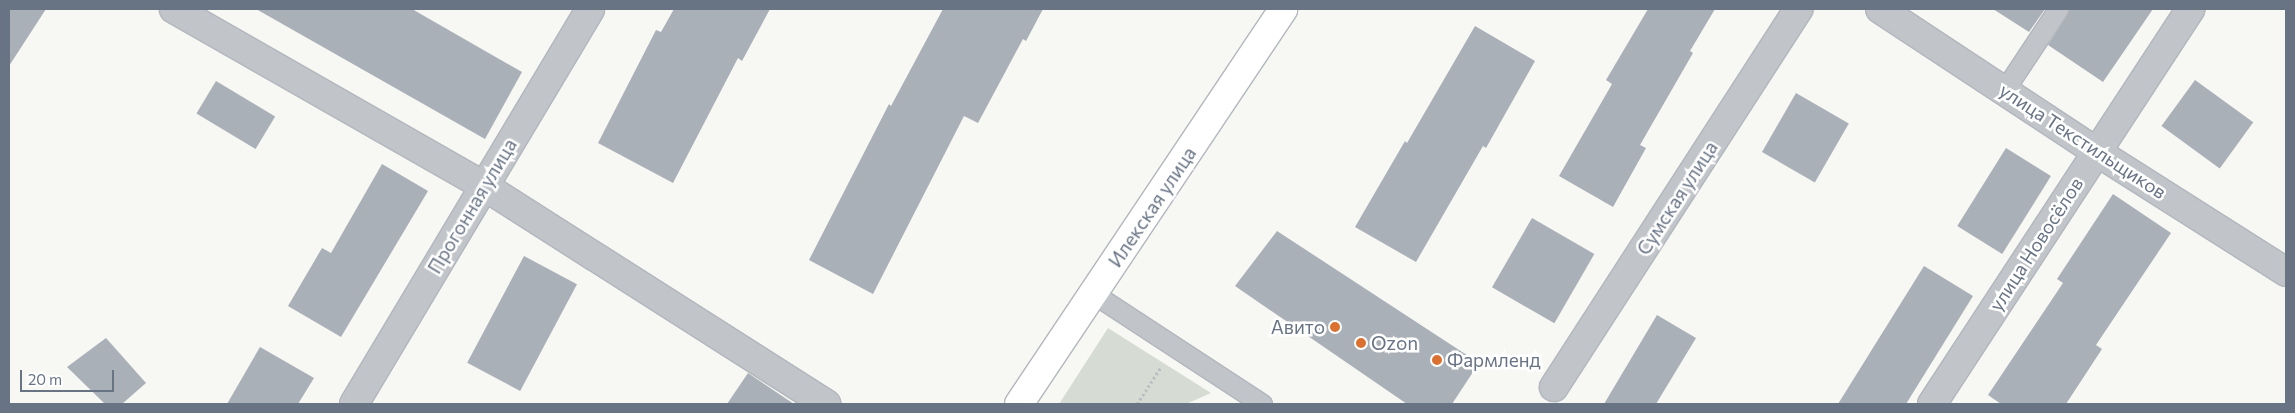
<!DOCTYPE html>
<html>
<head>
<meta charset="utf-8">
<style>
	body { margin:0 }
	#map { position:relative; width:2295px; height:413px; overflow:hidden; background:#f7f7f4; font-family:Commissioner,sans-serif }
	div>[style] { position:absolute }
	.green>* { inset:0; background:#d6dcd4 }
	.building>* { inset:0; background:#aab0b7; transform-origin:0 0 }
	.path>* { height:3px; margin-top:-1.5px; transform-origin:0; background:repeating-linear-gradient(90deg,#bbbdc0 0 2.5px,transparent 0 5px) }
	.roads { filter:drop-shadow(1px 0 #b3b7bd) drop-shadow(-1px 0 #b3b7bd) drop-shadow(0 1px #b3b7bd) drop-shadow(0 -1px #b3b7bd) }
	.lane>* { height:19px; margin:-9.5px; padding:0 9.5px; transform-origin:9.5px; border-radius:9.5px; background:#c1c4c8 }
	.street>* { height:28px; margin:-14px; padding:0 14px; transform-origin:14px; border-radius:14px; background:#c1c4c8 }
	.secondary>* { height:28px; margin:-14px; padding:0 14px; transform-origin:14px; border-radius:14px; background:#fff }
	.dots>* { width:14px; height:14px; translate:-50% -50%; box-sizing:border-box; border:2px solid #fff; border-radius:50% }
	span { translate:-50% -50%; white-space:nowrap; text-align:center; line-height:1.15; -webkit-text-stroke:5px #fff; paint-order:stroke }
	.street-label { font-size:19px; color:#687384 }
	.poi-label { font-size:19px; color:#687384 }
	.right { translate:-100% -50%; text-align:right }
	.left { translate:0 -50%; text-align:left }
	.frame { position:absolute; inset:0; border:10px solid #687384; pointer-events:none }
	.scale { position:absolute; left:20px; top:370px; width:94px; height:22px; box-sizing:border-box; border:2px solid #687384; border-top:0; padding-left:6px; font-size:15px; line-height:18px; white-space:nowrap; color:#687384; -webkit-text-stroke:4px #fff; paint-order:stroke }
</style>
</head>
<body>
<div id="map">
	<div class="green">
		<div style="clip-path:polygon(1108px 328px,1211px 393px,1186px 404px,1059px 404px)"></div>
	</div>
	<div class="building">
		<div style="clip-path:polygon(9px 9px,46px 9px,9px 66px)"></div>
		<div style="clip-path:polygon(256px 9px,412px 9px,522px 72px,485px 139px)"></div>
		<div style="clip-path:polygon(674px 9px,770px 9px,742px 61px,738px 58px,673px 183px,598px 143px,656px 30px,661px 32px)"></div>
		<div style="clip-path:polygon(943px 9px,1043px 9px,1026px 41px,1023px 39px,978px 123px,964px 116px,873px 294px,809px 260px,889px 104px,891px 106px)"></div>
		<div style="clip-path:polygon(1648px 9px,1715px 9px,1690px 51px,1693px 53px,1640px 145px,1646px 148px,1613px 207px,1559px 176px,1612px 84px,1606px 80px)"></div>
		<div style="clip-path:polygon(1993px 9px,2045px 9px,2029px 32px)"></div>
		<div style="clip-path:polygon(2069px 9px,2153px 9px,2103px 82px,2048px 45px,2067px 15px)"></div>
		<div style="clip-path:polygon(1475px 26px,1535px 61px,1486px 148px,1483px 146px,1416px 262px,1355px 227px,1405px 141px,1407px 143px)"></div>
		<div style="left:2195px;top:80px;width:72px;height:57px;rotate:36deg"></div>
		<div style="left:216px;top:81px;width:69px;height:38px;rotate:31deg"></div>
		<div style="left:1796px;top:93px;width:61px;height:68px;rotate:30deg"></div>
		<div style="left:2006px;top:148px;width:53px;height:92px;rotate:32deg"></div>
		<div style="clip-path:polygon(382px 164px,428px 191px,341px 337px,288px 306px,322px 248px,331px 253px)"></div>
		<div style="clip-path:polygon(2113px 194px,2171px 233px,2096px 345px,2102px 349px,2066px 404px,2001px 404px,1988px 395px,2063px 283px,2057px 279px)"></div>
		<div style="left:1532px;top:218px;width:72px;height:80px;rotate:30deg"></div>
		<div style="clip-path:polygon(1277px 231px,1479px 363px,1452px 404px,1407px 404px,1235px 286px)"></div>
		<div style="left:524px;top:256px;width:60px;height:121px;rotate:28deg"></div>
		<div style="clip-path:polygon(1924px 266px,1973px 296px,1906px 404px,1838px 404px)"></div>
		<div style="clip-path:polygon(1657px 315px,1696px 338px,1656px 404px,1604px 404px)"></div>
		<div style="clip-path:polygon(106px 338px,146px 383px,122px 404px,105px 404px,67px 367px)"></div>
		<div style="clip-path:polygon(260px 347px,314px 378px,298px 404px,227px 404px)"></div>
		<div style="clip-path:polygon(748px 373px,794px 404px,727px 404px)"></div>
	</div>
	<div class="path">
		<div style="left:1137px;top:404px;width:44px;rotate:-57deg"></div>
	</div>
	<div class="roads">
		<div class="lane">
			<div style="left:2005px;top:89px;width:96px;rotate:-56.5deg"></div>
			<div style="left:1094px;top:294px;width:201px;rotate:33.2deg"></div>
		</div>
		<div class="street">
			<div style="left:174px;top:9px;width:357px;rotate:29.7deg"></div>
			<div style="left:484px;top:186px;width:406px;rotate:32.5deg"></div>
			<div style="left:1880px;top:9px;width:260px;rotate:33.4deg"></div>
			<div style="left:2097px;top:152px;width:224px;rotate:32.4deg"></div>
			<div style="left:1554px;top:387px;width:450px;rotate:-57.1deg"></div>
			<div style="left:354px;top:404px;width:460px;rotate:-59.1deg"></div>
			<div style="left:1932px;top:404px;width:472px;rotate:-56.8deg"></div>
		</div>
		<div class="secondary">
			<div style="left:1019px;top:404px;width:475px;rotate:-56.2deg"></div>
		</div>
	</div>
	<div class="dots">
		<div style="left:1335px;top:327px;background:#db7130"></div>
		<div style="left:1361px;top:343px;background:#db7130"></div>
		<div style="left:1437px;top:360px;background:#db7130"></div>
	</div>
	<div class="street-label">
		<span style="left:2083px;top:141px;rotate:33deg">улица Текстильщиков</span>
		<span style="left:1677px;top:198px;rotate:-57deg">Сумская улица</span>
		<span style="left:472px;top:206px;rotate:-59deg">Прогонная улица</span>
		<span style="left:1152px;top:207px;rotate:-56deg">Илекская улица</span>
		<span style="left:2036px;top:244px;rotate:-57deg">улица Новосёлов</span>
	</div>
	<div class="poi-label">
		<span class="right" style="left:1325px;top:327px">Авито</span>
		<span class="left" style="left:1371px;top:343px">Ozon</span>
		<span class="left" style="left:1447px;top:360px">Фармленд</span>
	</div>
	<div class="frame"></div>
	<div class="scale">20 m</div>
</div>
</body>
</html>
